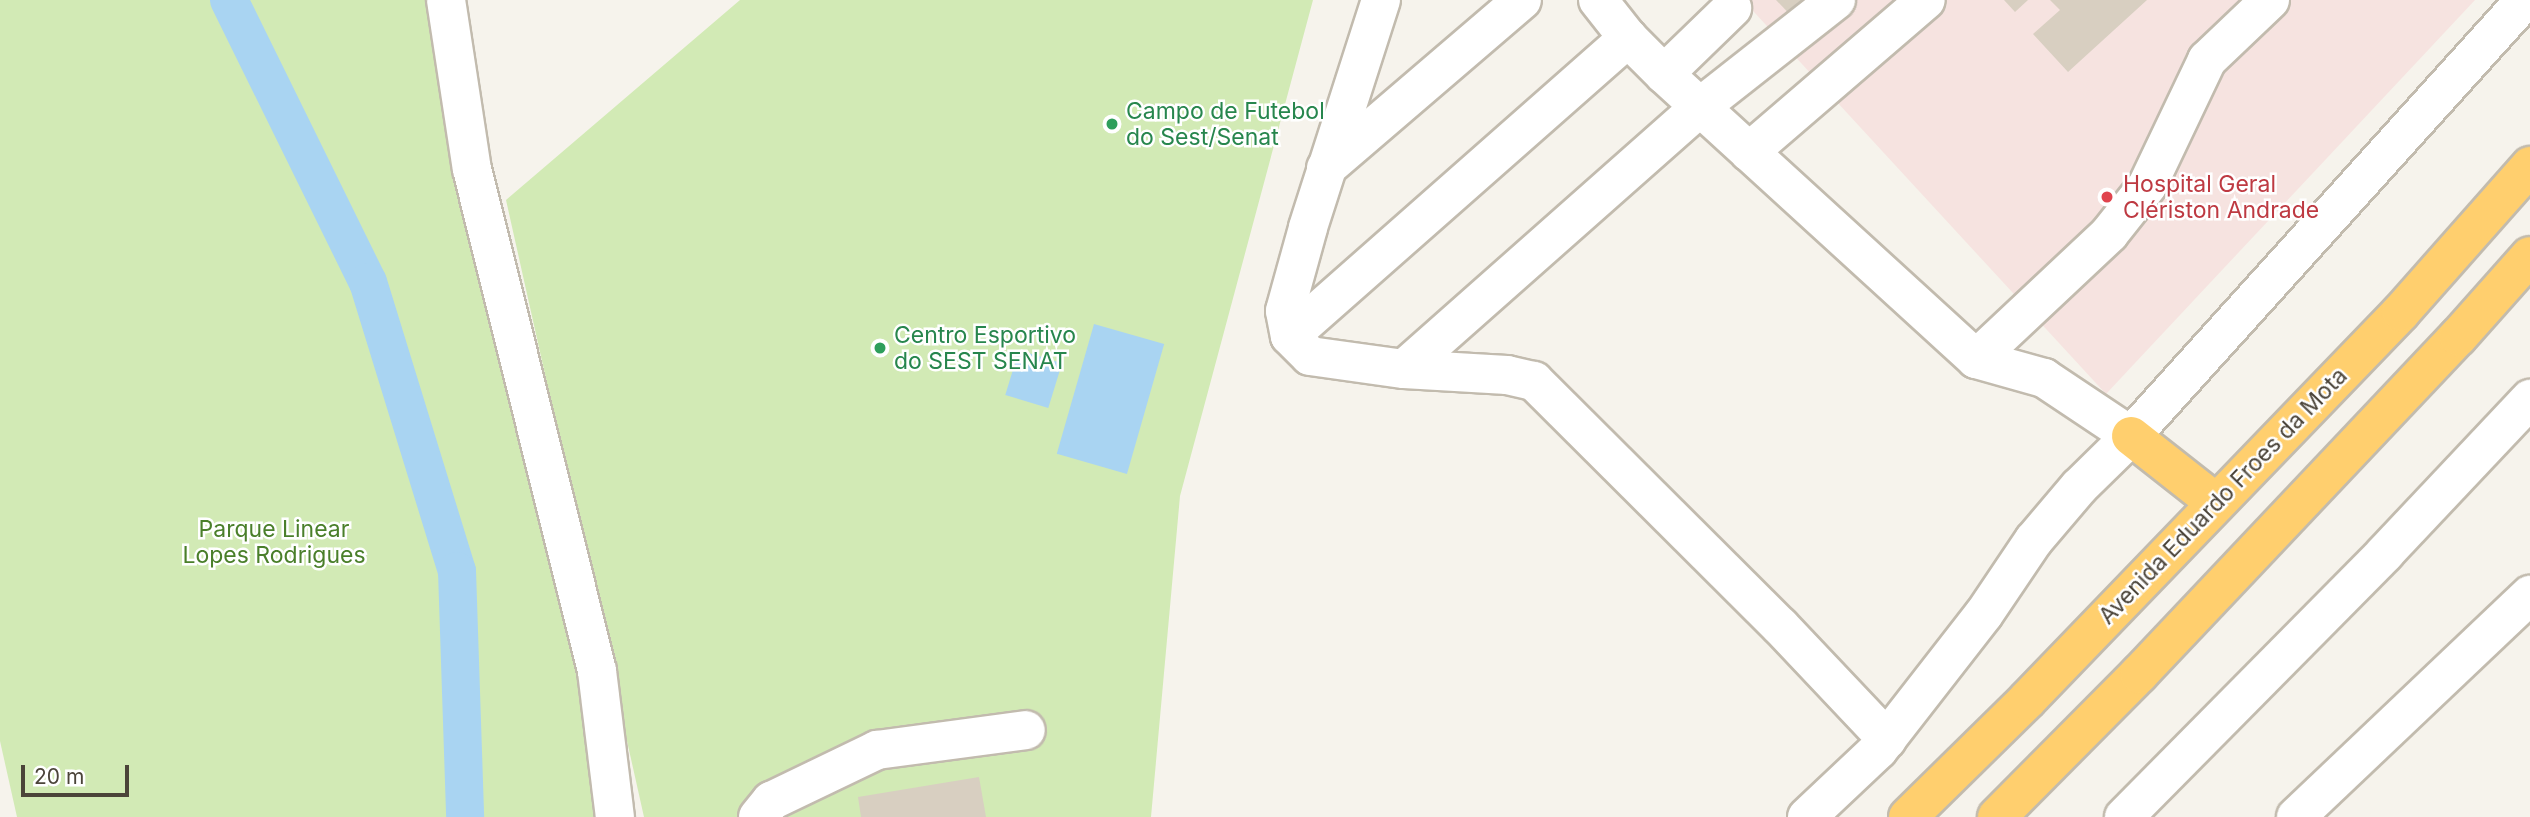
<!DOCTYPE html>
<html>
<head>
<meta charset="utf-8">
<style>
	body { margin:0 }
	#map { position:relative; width:2530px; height:817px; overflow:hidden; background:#f6f3ec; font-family:Inter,sans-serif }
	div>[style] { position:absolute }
	.medical>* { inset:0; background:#f6e3e0 }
	.green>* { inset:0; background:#d2eab5 }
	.water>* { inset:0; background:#a9d4f2; transform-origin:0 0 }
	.canal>* { height:38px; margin:-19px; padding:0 19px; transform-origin:19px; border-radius:19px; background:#a9d4f2 }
	.building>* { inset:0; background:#d8cfc1 }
	.roads { filter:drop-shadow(2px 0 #c2bbae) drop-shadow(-2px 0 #c2bbae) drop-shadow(0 2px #c2bbae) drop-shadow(0 -2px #c2bbae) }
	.minor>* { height:38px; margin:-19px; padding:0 19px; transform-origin:19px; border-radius:19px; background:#fff }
	.highway>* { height:38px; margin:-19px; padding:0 19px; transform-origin:19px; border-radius:19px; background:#ffcf6e }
	.dots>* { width:19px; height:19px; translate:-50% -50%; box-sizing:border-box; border:4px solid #fff; border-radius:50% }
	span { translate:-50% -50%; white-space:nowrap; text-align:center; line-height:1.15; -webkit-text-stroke:5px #fff; paint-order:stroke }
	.leisure-label { font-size:23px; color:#27864d }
	.left { translate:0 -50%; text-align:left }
	.health-label { font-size:23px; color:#be3a42 }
	.street-label { font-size:23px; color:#4b4439 }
	.park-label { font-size:23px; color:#4a7f2a }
	.scale { position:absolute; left:21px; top:765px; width:108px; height:32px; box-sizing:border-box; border:4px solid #4b4439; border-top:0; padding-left:9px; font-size:21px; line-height:24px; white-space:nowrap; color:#4b4439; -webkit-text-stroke:5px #fff; paint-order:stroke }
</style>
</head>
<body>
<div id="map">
	<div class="medical">
		<div style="clip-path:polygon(1743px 0,2475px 0,2106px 394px)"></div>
	</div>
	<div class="green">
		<div style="clip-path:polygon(0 0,448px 0,595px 686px,610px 817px,17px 817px,0 741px)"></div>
		<div style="clip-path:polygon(740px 0,1313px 0,1180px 496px,1151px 817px,644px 817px,506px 200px)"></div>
	</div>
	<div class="water">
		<div style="left:1094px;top:324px;width:73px;height:135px;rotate:16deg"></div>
		<div style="left:1019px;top:350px;width:45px;height:47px;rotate:17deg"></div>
	</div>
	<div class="canal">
		<div style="left:229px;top:0;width:314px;rotate:63.8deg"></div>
		<div style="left:368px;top:282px;width:302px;rotate:72.9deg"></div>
		<div style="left:457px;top:571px;width:246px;rotate:88.1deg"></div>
	</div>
	<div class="building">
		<div style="clip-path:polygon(1776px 0,1829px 0,1801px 26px)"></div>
		<div style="clip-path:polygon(2004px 0,2028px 0,2015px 12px)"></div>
		<div style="clip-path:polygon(2050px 0,2147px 0,2068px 72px,2033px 34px,2060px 10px)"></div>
		<div style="clip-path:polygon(979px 777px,986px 817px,861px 817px,858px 797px)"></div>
	</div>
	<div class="roads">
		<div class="minor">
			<div style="left:446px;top:0;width:171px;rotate:81.3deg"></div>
			<div style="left:472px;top:169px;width:517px;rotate:76.02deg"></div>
			<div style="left:597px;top:671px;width:147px;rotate:83deg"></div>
			<div style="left:1381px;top:0;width:239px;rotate:107.8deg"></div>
			<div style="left:1308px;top:228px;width:86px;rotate:105.5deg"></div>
			<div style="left:1285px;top:311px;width:25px;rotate:79deg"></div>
			<div style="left:1290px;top:336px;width:28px;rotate:45deg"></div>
			<div style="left:1310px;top:356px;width:95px;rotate:7.9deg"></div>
			<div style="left:1404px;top:369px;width:103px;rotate:3.3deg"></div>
			<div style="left:1507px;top:375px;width:28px;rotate:13deg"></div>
			<div style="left:1534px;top:381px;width:347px;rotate:44.9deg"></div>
			<div style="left:1780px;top:626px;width:156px;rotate:46.6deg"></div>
			<div style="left:1598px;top:0;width:48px;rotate:51.7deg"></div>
			<div style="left:1628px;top:38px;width:51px;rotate:45deg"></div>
			<div style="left:1664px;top:74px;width:423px;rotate:42.4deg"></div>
			<div style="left:1976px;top:359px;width:71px;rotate:15.6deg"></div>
			<div style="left:2044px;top:378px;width:105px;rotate:33.7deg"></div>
			<div style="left:1664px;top:74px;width:95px;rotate:-44.1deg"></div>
			<div style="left:1749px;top:152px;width:233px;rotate:-40.7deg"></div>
			<div style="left:1326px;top:168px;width:258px;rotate:-40.6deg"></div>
			<div style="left:1290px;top:336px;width:451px;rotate:-41.4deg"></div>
			<div style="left:1976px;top:359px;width:183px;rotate:-43.2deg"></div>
			<div style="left:2109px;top:234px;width:61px;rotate:-51.6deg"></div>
			<div style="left:2147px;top:186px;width:140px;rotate:-64.5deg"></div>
			<div style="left:2207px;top:60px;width:87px;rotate:-43.6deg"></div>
			<div style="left:1404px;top:369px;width:395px;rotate:-41.5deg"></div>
			<div style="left:1700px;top:107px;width:173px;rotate:-38.2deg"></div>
			<div style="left:758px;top:817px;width:21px;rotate:-51deg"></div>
			<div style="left:771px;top:801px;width:118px;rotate:-25.7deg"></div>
			<div style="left:877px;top:750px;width:150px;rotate:-7.6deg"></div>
			<div style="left:1807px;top:817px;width:98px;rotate:-43.3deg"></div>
			<div style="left:1878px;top:750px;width:172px;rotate:-52.1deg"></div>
			<div style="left:1984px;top:614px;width:89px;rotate:-56deg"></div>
			<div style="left:2034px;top:540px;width:70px;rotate:-49.7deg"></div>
			<div style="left:2079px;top:487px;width:73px;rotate:-44.4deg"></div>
			<div style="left:2131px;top:436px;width:588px;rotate:-47.9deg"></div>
			<div style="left:2124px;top:817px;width:371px;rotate:-45.3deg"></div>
			<div style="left:2385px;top:553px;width:212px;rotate:-46.7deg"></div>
			<div style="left:2296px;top:817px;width:323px;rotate:-43.5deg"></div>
		</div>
		<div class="highway">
			<div style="left:2131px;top:436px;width:108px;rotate:38.2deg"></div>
			<div style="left:1908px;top:817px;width:167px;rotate:-44.5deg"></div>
			<div style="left:2027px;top:700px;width:539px;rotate:-46.05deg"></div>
			<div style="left:2401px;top:312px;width:195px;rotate:-48.5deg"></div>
			<div style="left:1997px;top:817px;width:202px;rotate:-45.2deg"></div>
			<div style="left:2139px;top:674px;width:464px;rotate:-46.6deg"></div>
			<div style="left:2458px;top:337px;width:108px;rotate:-48.4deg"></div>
		</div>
	</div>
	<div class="dots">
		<div style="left:1112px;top:124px;background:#2e9e5b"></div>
		<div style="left:2107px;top:197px;background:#e0444e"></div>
		<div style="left:880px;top:348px;background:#2e9e5b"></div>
	</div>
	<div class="leisure-label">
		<span class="left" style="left:1126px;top:124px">Campo de Futebol<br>do Sest/Senat</span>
		<span class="left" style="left:894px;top:348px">Centro Esportivo<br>do SEST SENAT</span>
	</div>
	<div class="health-label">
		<span class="left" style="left:2123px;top:197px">Hospital Geral<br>Clériston Andrade</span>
	</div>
	<div class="street-label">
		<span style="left:2223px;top:496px;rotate:-46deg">Avenida Eduardo Froes da Mota</span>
	</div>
	<div class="park-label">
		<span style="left:274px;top:542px">Parque Linear<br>Lopes Rodrigues</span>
	</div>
	<div class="scale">20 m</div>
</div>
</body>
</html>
